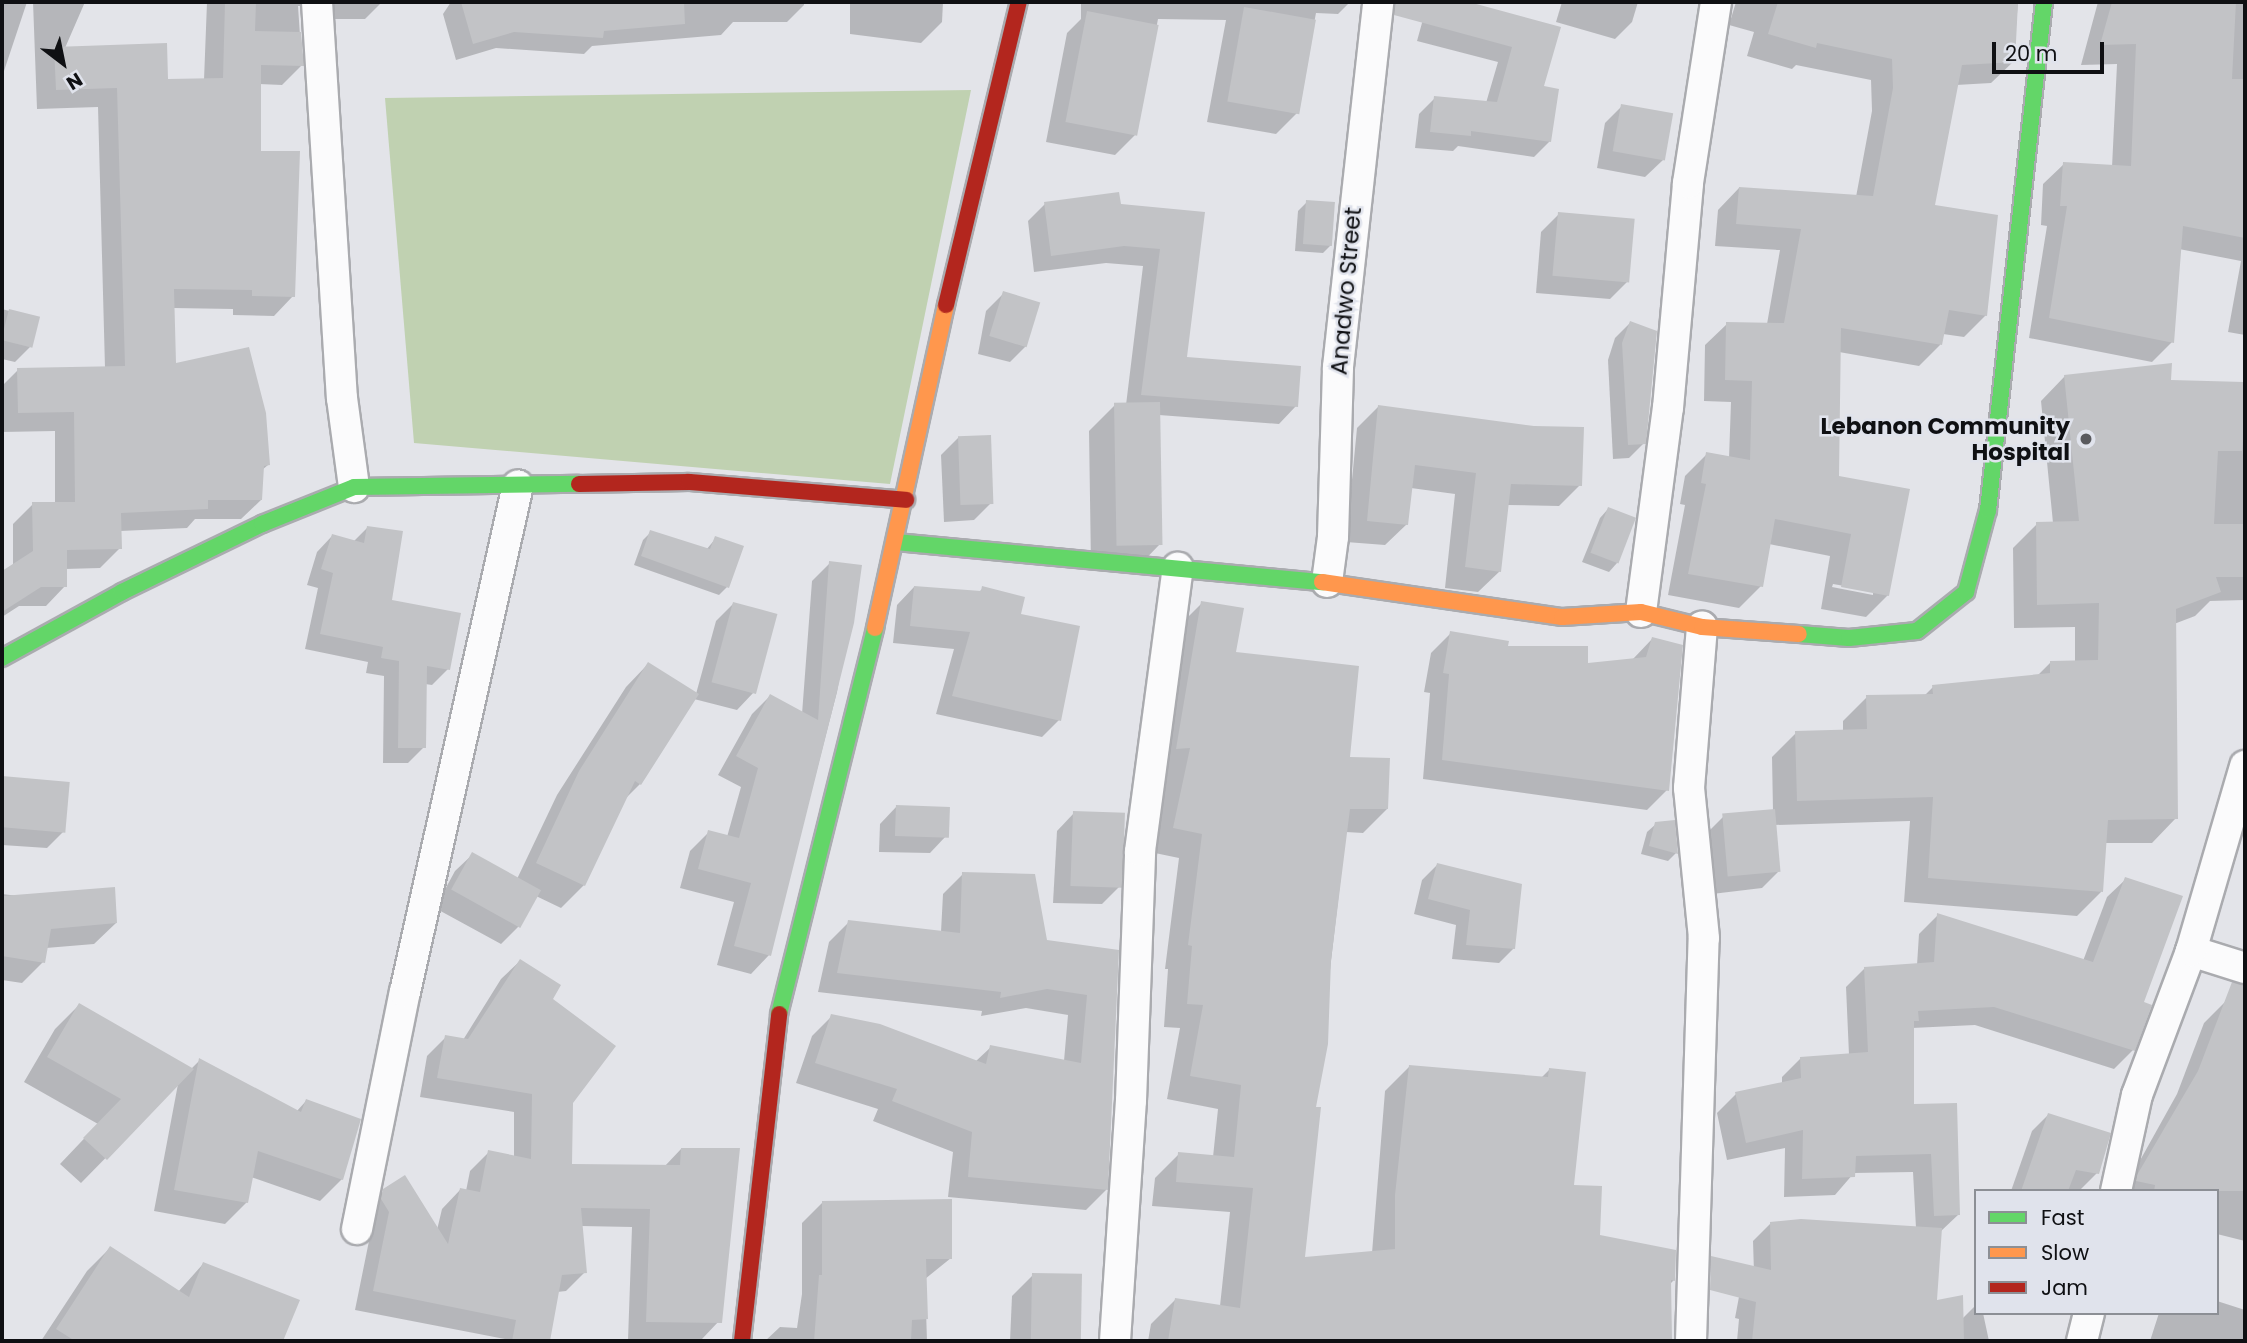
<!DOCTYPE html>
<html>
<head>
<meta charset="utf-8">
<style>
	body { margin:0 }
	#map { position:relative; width:2247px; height:1343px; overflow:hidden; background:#e3e4e9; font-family:Poppins,sans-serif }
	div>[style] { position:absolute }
	.green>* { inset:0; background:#c0d1b1 }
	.shadow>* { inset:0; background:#0003 }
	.building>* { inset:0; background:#c2c3c6; transform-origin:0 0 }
	.roads { filter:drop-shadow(2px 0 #aaabaf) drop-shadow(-2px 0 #aaabaf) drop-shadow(0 2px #aaabaf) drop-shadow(0 -2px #aaabaf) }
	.street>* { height:30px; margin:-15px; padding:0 15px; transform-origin:15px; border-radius:15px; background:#fbfbfc }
	.fast>* { height:16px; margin:-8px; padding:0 8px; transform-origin:8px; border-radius:8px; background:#63d668 }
	.slow>* { height:16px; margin:-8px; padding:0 8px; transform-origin:8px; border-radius:8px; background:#ff974d }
	.jam>* { height:16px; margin:-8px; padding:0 8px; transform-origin:8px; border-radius:8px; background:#b3261e }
	.dots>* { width:19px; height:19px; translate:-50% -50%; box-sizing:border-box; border:4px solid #e0e3ec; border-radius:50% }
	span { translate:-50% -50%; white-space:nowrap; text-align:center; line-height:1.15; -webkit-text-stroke:5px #e0e3ec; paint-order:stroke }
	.street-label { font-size:23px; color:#0f1013 }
	.poi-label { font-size:23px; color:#0f1013; font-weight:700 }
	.right { translate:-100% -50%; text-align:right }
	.frame { position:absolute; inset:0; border:4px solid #0f1013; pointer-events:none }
	.legend { position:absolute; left:1974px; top:1189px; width:245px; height:126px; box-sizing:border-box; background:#e0e3ec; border:2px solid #8c8f95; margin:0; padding:9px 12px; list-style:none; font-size:21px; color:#0f1013 }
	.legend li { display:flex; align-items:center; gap:14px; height:35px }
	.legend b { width:35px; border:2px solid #8c8f95 }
	.north { position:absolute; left:28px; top:28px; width:70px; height:70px; -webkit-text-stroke:5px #e0e3ec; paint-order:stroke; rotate:148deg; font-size:19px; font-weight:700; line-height:28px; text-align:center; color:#0f1013 }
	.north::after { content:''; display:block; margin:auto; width:24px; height:32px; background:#0f1013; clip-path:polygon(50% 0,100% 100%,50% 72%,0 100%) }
	.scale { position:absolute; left:1992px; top:42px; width:112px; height:32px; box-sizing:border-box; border:4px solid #0f1013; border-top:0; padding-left:9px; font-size:21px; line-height:24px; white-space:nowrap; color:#0f1013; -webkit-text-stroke:5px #e0e3ec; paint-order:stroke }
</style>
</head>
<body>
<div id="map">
	<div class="green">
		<div style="clip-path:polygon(971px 90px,890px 484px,414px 443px,385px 98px)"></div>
	</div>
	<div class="shadow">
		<div style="clip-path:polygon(2px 2px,27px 2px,2px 77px)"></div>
		<div style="clip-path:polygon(33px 2px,85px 2px,65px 48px,166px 81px,204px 80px,207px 2px,382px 2px,365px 19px,315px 19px,305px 6px,298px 6px,302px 65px,282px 85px,259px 84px,259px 152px,293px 296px,274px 316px,233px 315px,233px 309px,173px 308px,174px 365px,268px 465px,262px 470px,261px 500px,241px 519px,195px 519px,187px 528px,120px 531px,120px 548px,100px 568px,65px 569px,65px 586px,46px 606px,19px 606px,2px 617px,2px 573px,13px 565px,13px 524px,33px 504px,55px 504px,55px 431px,2px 432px,2px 386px,18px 370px,105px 368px,98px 107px,37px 109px)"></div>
		<div style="clip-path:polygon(451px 2px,804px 2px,804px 5px,787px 22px,733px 22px,721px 35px,592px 46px,584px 54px,496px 48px,456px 60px,443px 14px)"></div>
		<div style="clip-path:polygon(850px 2px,943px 2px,942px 22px,921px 43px,850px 34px)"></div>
		<div style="clip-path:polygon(1081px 2px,1350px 2px,1338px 14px,1316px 13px,1297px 113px,1276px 134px,1207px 122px,1226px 20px,1158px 19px,1136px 134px,1115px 155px,1046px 142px,1067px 33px,1081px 19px)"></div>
		<div style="clip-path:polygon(1435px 2px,1462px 2px,1559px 28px,1542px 88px,1550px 141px,1534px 157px,1458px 146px,1453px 151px,1415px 148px,1419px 114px,1435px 98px,1486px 103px,1498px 62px,1417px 41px,1425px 12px)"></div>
		<div style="clip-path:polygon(1562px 2px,1638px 2px,1632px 22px,1615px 39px,1556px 22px)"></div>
		<div style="clip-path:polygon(evenodd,1736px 2px,2018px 2px,2013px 62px,1991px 83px,1956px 85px,1933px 206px,1986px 315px,1964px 337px,1943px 334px,1940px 345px,1919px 366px,1839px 352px,1837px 478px,1888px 595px,1866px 617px,1821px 609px,1830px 556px,1769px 544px,1761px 586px,1739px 608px,1668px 595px,1685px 505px,1680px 504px,1685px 476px,1707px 454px,1729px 458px,1731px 402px,1704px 401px,1705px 345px,1727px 324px,1767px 324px,1780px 250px,1715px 246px,1718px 210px,1739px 188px,1856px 197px,1872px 111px,1871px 80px,1796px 65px,1792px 69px,1747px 56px,1754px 32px,1729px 25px,1736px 2px,1833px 584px,1873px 591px,1873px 595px,1832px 587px,1833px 584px)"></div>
		<div style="clip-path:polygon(2098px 2px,2245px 2px,2245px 335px,2228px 332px,2241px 261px,2179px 249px,2172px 342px,2152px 362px,2029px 338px,2047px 226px,2041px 225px,2043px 184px,2064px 164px,2112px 167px,2117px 64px,2081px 65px)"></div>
		<div style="clip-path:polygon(1622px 106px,1663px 160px,1645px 177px,1597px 168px,1605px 123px)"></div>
		<div style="clip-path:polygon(1307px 202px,1331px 245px,1323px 253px,1295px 251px,1298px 211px)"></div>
		<div style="clip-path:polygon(1045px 204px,1203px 213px,1185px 359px,1296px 406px,1279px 424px,1159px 415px,1160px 544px,1135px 570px,1091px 566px,1089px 431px,1115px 405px,1126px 405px,1143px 266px,1106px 263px,1034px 272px,1028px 221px)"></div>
		<div style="clip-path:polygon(1559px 214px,1627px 282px,1610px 299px,1536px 293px,1541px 232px)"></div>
		<div style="clip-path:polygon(1004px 293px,1027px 345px,1010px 362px,978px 354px,986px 311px)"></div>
		<div style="clip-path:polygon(2px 309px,38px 319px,30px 347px,15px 362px,2px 359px)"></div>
		<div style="clip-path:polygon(1630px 323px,1644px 443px,1629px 458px,1613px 459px,1608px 360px,1615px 338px)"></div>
		<div style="clip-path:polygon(2065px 376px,2242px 384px,2245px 600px,2210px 601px,2195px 616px,2174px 624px,2176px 818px,2152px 843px,2105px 843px,2101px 892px,2077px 916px,1904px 902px,1910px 821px,1774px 825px,1779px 871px,1762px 888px,1712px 894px,1706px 834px,1723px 817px,1773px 811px,1772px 757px,1796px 733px,1843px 731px,1843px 721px,1867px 697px,1924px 696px,1933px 687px,2037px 676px,2050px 663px,2075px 662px,2075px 627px,2014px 628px,2013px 548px,2037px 524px,2053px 523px,2041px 401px)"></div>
		<div style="clip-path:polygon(1378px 407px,1580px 485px,1559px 506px,1507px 505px,1500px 571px,1478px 592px,1445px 588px,1455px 494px,1411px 488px,1407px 524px,1385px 545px,1346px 542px,1357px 428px)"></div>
		<div style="clip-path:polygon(959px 437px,991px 503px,974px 520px,944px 522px,941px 455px)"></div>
		<div style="clip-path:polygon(1608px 509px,1634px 519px,1617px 563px,1609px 572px,1582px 562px,1600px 518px)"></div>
		<div style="clip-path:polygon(367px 528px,390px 601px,448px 669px,432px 685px,425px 684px,424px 747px,408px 763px,383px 763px,384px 676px,366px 673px,368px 662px,305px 649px,318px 588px,307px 585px,317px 552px,332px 536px,353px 542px)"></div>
		<div style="clip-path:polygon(651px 532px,706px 550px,716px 538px,727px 587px,719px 595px,634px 565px,643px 540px)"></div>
		<div style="clip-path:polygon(830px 563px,859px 567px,837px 692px,769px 955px,751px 974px,717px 965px,734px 902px,680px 888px,690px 851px,709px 832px,727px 837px,741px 787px,718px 775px,752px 714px,770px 696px,802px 714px,812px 581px)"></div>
		<div style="clip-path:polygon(914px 587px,978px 593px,983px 588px,1018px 616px,1059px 720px,1042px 737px,936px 714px,954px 649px,893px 643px,897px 605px)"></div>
		<div style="clip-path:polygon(1202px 603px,1234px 654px,1348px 758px,1387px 809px,1363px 833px,1346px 832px,1314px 1108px,1303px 1259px,1372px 1253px,1385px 1091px,1409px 1067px,1540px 1079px,1550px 1069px,1572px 1186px,1598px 1237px,1674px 1280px,1670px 1284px,1670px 1341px,1148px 1341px,1151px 1324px,1175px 1300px,1220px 1306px,1230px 1212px,1152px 1206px,1155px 1178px,1179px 1154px,1213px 1157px,1218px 1109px,1167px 1099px,1180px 1028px,1164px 1027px,1168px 969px,1165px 969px,1179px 858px,1150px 852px,1168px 771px,1153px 772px,1178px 627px)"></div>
		<div style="clip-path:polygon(733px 604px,754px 692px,737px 710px,694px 699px,640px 784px,623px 801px,584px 885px,561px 908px,536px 896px,518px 927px,501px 944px,435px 908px,455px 871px,473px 854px,517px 879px,557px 795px,626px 687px,648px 664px,696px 694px,716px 621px)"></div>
		<div style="clip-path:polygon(1451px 633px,1586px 665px,1633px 659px,1652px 639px,1667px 790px,1647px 810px,1423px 779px,1430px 693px,1424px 692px,1431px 653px)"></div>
		<div style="clip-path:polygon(2px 778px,68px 783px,64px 831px,47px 848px,2px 845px)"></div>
		<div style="clip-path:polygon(897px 806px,947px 835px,930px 853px,879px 852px,880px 824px)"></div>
		<div style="clip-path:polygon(1074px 813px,1119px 887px,1102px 904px,1053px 903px,1057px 831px)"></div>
		<div style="clip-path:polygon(1656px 824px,1676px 853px,1668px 861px,1641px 854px,1647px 832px)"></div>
		<div style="clip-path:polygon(1437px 865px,1514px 948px,1499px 963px,1452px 959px,1456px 925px,1414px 914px,1422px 880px)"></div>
		<div style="clip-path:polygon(963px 874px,1046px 941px,1117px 952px,1106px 1190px,1086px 1210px,948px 1197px,953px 1152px,873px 1121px,878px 1109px,796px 1083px,812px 1036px,832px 1016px,975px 1062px,991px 1047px,1064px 1061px,1068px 1015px,1026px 1008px,981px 1016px,982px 1011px,818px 992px,829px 942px,849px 922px,941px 932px,943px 894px)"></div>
		<div style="clip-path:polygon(2126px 879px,2142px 1003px,2133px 1050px,2114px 1069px,1975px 1025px,1912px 1028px,1912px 1106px,1959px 1214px,1940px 1232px,1932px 1341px,1854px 1341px,1863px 1248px,1916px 1228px,1913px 1172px,1854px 1173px,1835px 1195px,1784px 1197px,1785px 1148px,1727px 1160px,1717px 1113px,1736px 1094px,1782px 1084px,1782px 1077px,1801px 1058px,1849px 1055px,1846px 987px,1865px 968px,1917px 965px,1919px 934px,1938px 915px,2083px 961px,2107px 897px)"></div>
		<div style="clip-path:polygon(2px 894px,18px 896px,116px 923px,94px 944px,46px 948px,43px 962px,22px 983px,2px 980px)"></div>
		<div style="clip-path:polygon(520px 961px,550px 999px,571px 1103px,570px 1166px,664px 1167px,681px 1149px,720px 1320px,702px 1339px,628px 1340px,632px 1227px,581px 1226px,585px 1272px,566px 1291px,557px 1292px,551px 1326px,536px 1341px,515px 1341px,355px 1310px,371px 1231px,365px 1210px,384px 1191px,437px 1230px,442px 1209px,460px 1190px,466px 1191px,470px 1171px,489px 1152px,514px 1157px,514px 1112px,420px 1097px,427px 1056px,446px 1037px,463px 1040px,501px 979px)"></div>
		<div style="clip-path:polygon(2225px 1002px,2245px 1011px,2245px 1241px,2217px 1234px,2217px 1191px,2123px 1191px,2177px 1094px,2204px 1023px)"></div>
		<div style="clip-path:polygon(79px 1005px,191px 1069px,200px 1060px,296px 1112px,306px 1101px,342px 1179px,320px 1201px,251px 1177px,247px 1202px,225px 1224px,154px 1211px,178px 1084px,81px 1183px,60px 1164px,98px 1124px,24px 1082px,55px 1029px)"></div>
		<div style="clip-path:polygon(2048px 1115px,2097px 1173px,2081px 1189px,2011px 1191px,2032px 1131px)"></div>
		<div style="clip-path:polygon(822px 1203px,951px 1258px,925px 1279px,927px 1341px,765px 1341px,780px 1327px,797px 1328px,802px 1294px,802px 1223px)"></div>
		<div style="clip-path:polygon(1770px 1224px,1848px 1224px,1825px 1341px,1737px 1341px,1739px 1319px,1735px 1318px,1741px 1286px,1754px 1273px,1753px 1241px)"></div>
		<div style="clip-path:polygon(110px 1248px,178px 1292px,203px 1264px,298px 1301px,281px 1341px,41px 1341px,87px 1271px)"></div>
		<div style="clip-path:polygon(1033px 1275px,1080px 1276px,1078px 1341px,1010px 1341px,1012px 1296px)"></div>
		<div style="clip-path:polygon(2217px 1301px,2245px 1310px,2245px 1341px,2150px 1341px,2159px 1313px,2217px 1313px)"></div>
		<div style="clip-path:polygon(1976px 1305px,1976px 1313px,1983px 1313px,1989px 1341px,1952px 1341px,1960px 1321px)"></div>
	</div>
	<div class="building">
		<div style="clip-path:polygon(225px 2px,256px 2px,255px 31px,301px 32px,304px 66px,261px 65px,261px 151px,300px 151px,295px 297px,252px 296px,252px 290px,174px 289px,176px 363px,249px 347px,266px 413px,270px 465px,264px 466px,262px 500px,208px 500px,208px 509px,121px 513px,122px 549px,67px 550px,67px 587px,41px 587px,2px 612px,2px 571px,33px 551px,32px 502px,75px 502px,74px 412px,18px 413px,17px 368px,125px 366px,117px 88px,56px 90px,54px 47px,167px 43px,168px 79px,223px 78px)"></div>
		<div style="clip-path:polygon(461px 2px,684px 2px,685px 24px,604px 31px,603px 38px,514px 32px,473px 44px)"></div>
		<div style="clip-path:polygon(1395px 2px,1469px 2px,1561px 27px,1544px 86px,1559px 89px,1551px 142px,1471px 131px,1471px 136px,1430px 132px,1434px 96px,1497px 102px,1512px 47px,1394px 15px)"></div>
		<div style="clip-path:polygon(1778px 2px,2018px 2px,2015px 62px,1962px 65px,1935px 205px,1998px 215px,1987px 316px,1949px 310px,1942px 345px,1841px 328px,1839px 476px,1910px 489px,1889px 596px,1841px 587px,1851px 534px,1775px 519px,1763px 587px,1688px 574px,1706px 484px,1701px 483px,1706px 452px,1750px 460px,1752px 381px,1725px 380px,1726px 322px,1784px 323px,1801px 229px,1736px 224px,1739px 187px,1873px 196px,1893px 88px,1892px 59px,1817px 43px,1816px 48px,1768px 34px)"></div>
		<div style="clip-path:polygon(2112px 2px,2236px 2px,2232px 79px,2245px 79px,2245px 238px,2183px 226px,2174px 343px,2049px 318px,2067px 206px,2060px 206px,2063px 162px,2131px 166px,2136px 44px,2100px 45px)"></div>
		<div style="left:1244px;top:7px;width:73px;height:96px;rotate:10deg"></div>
		<div style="left:1087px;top:11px;width:73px;height:113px;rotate:11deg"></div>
		<div style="left:1621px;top:104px;width:53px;height:48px;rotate:10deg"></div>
		<div style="clip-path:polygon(1119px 192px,1121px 204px,1205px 212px,1187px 357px,1301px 366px,1298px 407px,1141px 395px,1160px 249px,1124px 246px,1051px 256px,1044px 202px)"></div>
		<div style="left:1306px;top:200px;width:29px;height:44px;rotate:4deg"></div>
		<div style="left:1558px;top:212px;width:77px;height:64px;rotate:5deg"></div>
		<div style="left:1003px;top:291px;width:39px;height:47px;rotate:17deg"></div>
		<div style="left:9px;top:309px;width:32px;height:32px;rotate:14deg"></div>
		<div style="clip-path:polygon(1630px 321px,1657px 331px,1646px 444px,1628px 445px,1622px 343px)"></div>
		<div style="clip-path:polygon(2172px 363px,2171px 380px,2244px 382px,2242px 451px,2218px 451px,2214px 524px,2245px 524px,2245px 577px,2216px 577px,2221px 592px,2176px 609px,2178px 819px,2108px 820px,2103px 892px,1928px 878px,1933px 797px,1797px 801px,1795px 731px,1867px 729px,1866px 695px,1933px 694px,1932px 685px,2050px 673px,2050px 661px,2098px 660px,2099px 603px,2037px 605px,2036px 522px,2079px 521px,2064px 375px)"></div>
		<div style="left:1160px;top:402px;width:143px;height:46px;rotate:89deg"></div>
		<div style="clip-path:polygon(1378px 405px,1534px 426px,1584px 427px,1582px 486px,1511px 484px,1501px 572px,1465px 567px,1476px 473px,1415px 465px,1408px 525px,1367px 521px)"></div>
		<div style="left:991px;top:435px;width:69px;height:33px;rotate:88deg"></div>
		<div style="left:1608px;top:507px;width:30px;height:49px;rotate:21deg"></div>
		<div style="clip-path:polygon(367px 526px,403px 531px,392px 600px,461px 613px,450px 670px,427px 666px,426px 748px,398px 748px,399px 661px,381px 658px,383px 647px,320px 634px,333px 573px,321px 569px,332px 534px,364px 543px)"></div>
		<div style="clip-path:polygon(650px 530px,710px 549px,715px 536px,744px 546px,729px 588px,641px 556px)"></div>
		<div style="clip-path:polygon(829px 561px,862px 565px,854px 623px,771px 956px,734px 946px,751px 883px,698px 869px,708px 830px,739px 838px,758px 768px,736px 756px,770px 694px,818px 720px)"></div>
		<div style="clip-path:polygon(914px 586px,981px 591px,982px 586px,1025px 597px,1021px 614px,1080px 626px,1061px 721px,952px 696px,970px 632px,910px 626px)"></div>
		<div style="clip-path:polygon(1201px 601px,1244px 608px,1236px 652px,1359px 666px,1350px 757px,1390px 758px,1388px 809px,1350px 809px,1331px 960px,1328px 1044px,1316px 1107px,1321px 1107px,1305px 1257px,1395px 1249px,1395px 1195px,1409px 1065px,1548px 1077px,1549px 1068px,1586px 1072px,1574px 1185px,1602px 1186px,1600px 1235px,1676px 1250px,1675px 1281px,1671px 1280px,1672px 1341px,1168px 1341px,1175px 1298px,1240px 1308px,1253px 1188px,1176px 1182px,1178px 1152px,1234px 1157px,1241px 1085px,1190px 1076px,1203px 1005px,1187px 1004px,1192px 946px,1188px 945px,1202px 834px,1173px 828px,1190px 748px,1176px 749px)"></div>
		<div style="left:733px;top:602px;width:46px;height:83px;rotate:15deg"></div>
		<div style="clip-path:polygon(1450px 631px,1509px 641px,1508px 646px,1588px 646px,1588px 663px,1646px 657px,1652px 637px,1683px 645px,1669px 791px,1442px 760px,1449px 674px,1443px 673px)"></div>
		<div style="clip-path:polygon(648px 662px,699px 694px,641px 785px,635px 781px,585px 886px,536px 863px,579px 771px)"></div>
		<div style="left:2px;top:776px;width:68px;height:51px;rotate:5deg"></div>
		<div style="left:896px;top:805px;width:54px;height:31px;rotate:2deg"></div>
		<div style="left:1775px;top:809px;width:63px;height:53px;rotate:85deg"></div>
		<div style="left:1073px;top:811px;width:52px;height:75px;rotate:2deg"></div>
		<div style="clip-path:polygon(1675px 820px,1678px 854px,1649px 846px,1655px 822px)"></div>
		<div style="left:472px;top:852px;width:79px;height:43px;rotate:29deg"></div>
		<div style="clip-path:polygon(1437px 863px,1522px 884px,1515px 949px,1466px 945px,1470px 910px,1428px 899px)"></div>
		<div style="clip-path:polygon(962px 872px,1035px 874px,1047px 940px,1119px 950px,1108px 1190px,968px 1177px,972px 1132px,892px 1101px,897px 1089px,815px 1063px,831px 1014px,880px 1024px,986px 1064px,990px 1045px,1081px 1063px,1087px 995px,1047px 989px,1000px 998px,1001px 992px,837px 973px,848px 920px,960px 933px)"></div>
		<div style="clip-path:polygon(2125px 877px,2183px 896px,2144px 1002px,2152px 1005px,2135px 1051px,1994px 1007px,1918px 1011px,1919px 1021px,1914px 1021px,1914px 1104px,1957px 1103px,1960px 1215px,1934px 1216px,1931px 1154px,1856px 1156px,1855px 1177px,1802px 1179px,1803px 1130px,1746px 1143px,1735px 1092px,1801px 1078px,1800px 1057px,1868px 1052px,1864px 967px,1934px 962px,1937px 913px,2093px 962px)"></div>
		<div style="clip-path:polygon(115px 887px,117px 923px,51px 929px,45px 963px,2px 956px,2px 896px)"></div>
		<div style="clip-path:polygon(520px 959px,561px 985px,553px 999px,616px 1046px,573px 1103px,572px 1164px,680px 1165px,681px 1148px,740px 1148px,722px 1323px,646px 1322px,650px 1209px,581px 1208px,587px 1273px,562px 1275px,550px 1341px,512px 1341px,516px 1320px,373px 1291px,389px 1212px,381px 1199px,383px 1189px,405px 1175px,448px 1244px,460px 1188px,480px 1192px,488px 1150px,531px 1159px,532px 1094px,437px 1078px,445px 1035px,468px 1039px)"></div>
		<div style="clip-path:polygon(2232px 982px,2245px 985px,2245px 1191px,2154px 1191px,2155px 1185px,2136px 1181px,2137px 1175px,2198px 1071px)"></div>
		<div style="clip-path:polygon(79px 1003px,194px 1069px,107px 1160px,83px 1138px,121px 1099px,47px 1057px)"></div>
		<div style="clip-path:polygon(199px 1058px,301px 1112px,306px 1099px,361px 1119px,343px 1180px,258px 1151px,248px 1203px,174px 1190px)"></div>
		<div style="clip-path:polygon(2048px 1113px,2111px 1133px,2099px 1174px,2076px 1170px,2068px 1191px,2021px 1191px)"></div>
		<div style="clip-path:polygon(952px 1199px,952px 1259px,926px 1259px,928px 1319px,912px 1320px,911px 1341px,814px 1341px,819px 1275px,822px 1275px,822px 1201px)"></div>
		<div style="clip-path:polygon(1801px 1219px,1942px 1228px,1937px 1300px,1963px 1295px,1964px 1341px,1752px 1341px,1756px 1302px,1710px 1290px,1711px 1256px,1771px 1270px,1770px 1222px)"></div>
		<div style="clip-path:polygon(110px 1246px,189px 1297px,203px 1262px,300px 1300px,283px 1341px,75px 1341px,56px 1329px)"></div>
		<div style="left:1032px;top:1273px;width:50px;height:68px;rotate:1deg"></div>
	</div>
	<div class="roads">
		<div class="street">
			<div style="left:317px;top:2px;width:397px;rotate:86.4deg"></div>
			<div style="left:342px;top:398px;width:90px;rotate:82.3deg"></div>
			<div style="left:1327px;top:582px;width:45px;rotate:-82.4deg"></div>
			<div style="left:1333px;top:537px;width:170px;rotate:-88.3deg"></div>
			<div style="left:1338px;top:367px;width:367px;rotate:-83.7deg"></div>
			<div style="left:1641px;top:612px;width:206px;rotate:-82.5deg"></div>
			<div style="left:1668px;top:408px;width:226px;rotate:-84.9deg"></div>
			<div style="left:1688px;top:183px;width:183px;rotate:-81.2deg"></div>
			<div style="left:2191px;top:951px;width:57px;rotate:17.5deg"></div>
			<div style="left:2116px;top:1191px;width:98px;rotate:-77.7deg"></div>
			<div style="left:2137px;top:1095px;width:154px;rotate:-69.4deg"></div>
			<div style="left:2191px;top:951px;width:193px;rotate:-73.7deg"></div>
			<div style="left:357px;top:1229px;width:242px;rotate:-78.6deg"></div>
			<div style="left:405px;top:992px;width:519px;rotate:-77.44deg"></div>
			<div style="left:1115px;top:1341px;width:241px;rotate:-86.2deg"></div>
			<div style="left:1131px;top:1101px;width:250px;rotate:-87.9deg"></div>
			<div style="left:1140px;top:851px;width:286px;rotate:-82.4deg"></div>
			<div style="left:1691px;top:1341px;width:403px;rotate:-88.2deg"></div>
			<div style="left:1704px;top:938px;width:151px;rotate:-95.7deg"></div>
			<div style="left:1689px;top:788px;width:162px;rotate:-85.4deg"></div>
			<div style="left:2082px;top:1341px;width:29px;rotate:-76deg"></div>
		</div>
		<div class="fast">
			<div style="left:896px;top:542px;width:428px;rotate:5.4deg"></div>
			<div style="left:1799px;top:634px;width:50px;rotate:4.6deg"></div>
			<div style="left:1849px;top:638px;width:68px;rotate:-5.9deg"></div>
			<div style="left:1917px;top:631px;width:63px;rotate:-38.5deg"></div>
			<div style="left:1966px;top:592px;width:85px;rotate:-75deg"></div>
			<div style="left:1988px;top:510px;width:511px;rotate:-83.71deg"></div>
			<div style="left:2px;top:658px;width:137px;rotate:-28.8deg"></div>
			<div style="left:122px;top:592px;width:156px;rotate:-25.9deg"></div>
			<div style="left:262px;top:524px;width:99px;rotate:-21.9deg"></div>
			<div style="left:354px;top:487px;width:225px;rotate:-0.8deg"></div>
			<div style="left:779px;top:1014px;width:398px;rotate:-76deg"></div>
		</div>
		<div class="slow">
			<div style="left:1322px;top:582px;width:243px;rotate:8.3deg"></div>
			<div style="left:1562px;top:617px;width:79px;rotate:-3.6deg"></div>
			<div style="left:1641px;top:612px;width:63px;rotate:13.8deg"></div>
			<div style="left:1702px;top:627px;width:97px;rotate:4.1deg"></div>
			<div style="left:875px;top:628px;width:331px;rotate:-77.6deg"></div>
		</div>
		<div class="jam">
			<div style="left:946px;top:305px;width:312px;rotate:-76.5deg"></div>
			<div style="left:579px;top:484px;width:110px;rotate:-1deg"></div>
			<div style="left:689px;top:482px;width:218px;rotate:4.7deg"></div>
			<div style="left:742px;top:1341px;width:329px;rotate:-83.5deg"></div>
		</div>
	</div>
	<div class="dots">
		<div style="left:2086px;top:439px;background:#595a5e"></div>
	</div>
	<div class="street-label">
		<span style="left:1346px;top:291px;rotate:-85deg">Anadwo Street</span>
	</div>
	<div class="poi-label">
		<span class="right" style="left:2070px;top:439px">Lebanon Community<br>Hospital</span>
	</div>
	<div class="frame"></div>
	<ul class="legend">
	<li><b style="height:9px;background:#63d668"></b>Fast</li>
	<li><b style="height:9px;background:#ff974d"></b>Slow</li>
	<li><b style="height:9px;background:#b3261e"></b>Jam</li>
	</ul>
	<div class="north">N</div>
	<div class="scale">20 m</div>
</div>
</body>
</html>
